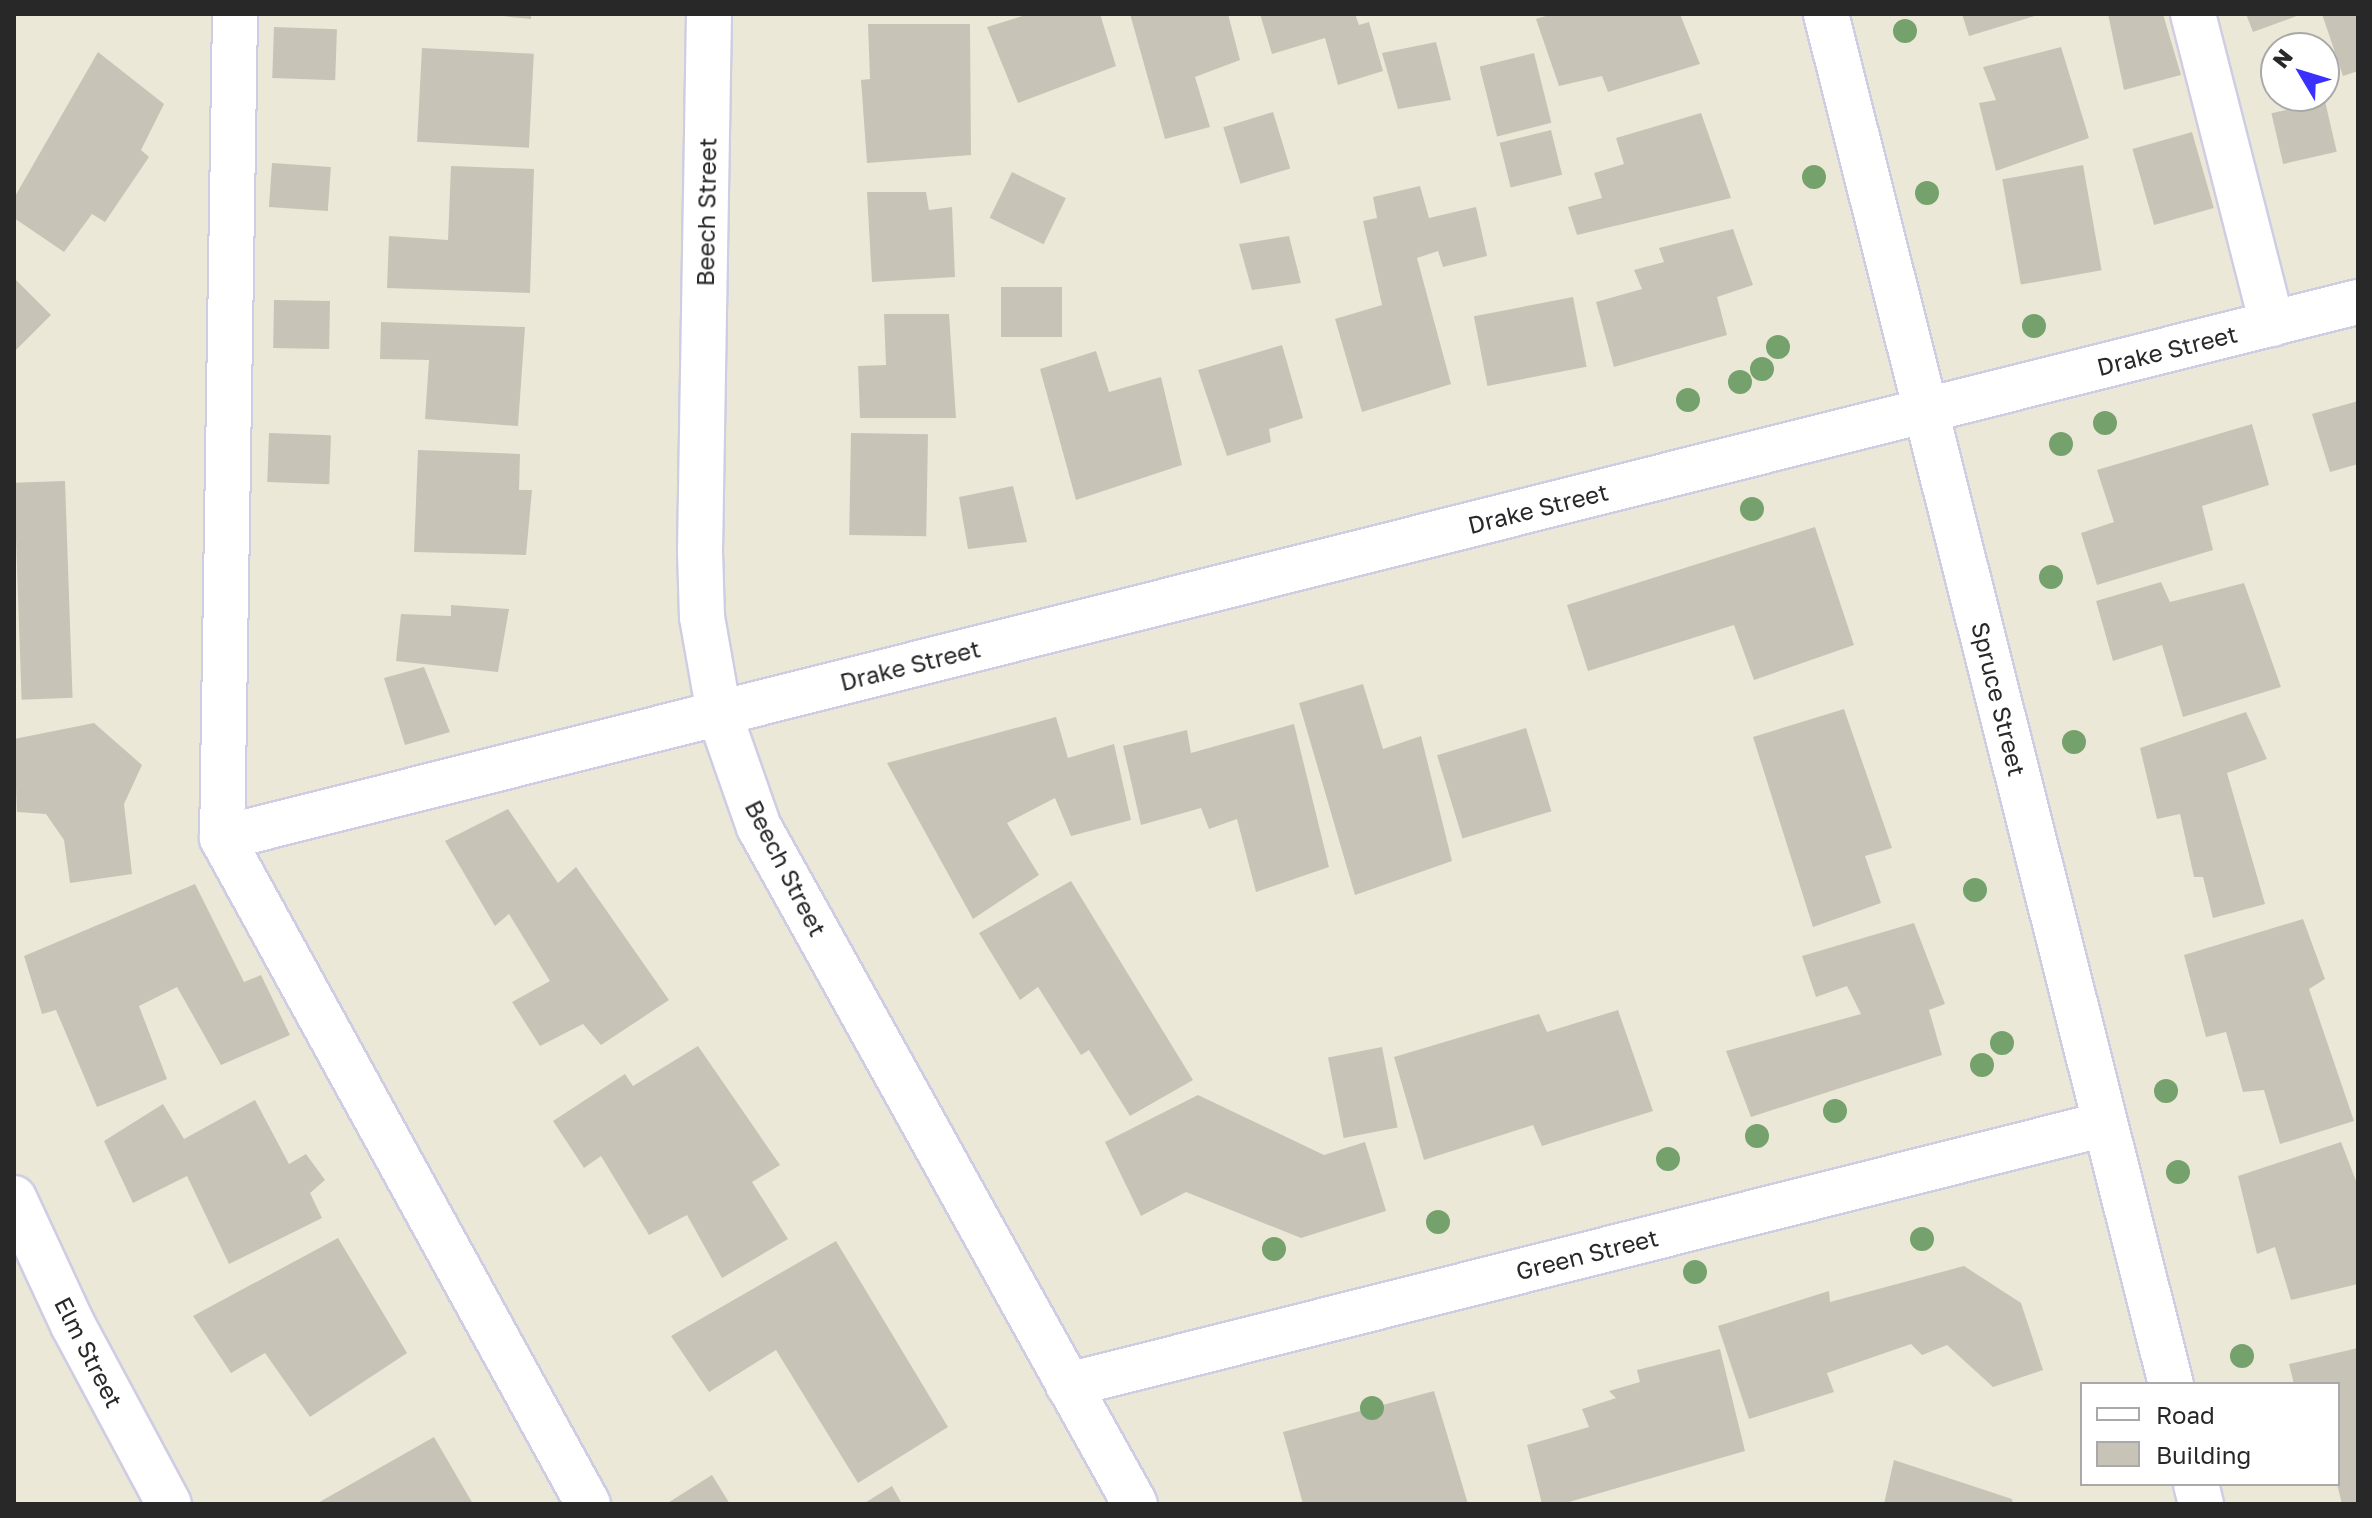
<!DOCTYPE html>
<html>
<head>
<meta charset="utf-8">
<style>
	body { margin:0 }
	#map { position:relative; width:2372px; height:1518px; overflow:hidden; background:#ece8d7; font-family:"Golos Text",sans-serif }
	div>[style] { position:absolute }
	.building>* { inset:0; background:#c7c4b7; transform-origin:0 0 }
	.roads { filter:drop-shadow(2px 0 #cecde3) drop-shadow(-2px 0 #cecde3) drop-shadow(0 2px #cecde3) drop-shadow(0 -2px #cecde3) }
	.minor>* { height:44px; margin:-22px; padding:0 22px; transform-origin:22px; border-radius:22px; background:#fff }
	.trees>* { width:24px; height:24px; margin:-12px; border-radius:50%; background:#75a26c }
	span { translate:-50% -50%; white-space:nowrap; text-align:center; line-height:1.15; -webkit-text-stroke:6px #fff; paint-order:stroke }
	.street-label { font-size:24px; color:#282828 }
	.frame { position:absolute; inset:0; border:16px solid #282828; pointer-events:none }
	.legend { position:absolute; left:2080px; top:1382px; width:260px; height:104px; box-sizing:border-box; background:#fff; border:2px solid #a9a9a9; margin:0; padding:10px 14px; list-style:none; font-size:24px; color:#282828 }
	.legend li { display:flex; align-items:center; gap:16px; height:40px }
	.legend b { width:40px; border:2px solid #a9a9a9 }
	.north { position:absolute; left:2260px; top:32px; width:80px; height:80px; box-sizing:border-box; background:#fff; border:2px solid #a9a9a9; border-radius:50%; rotate:308deg; font-size:22px; font-weight:700; line-height:32px; text-align:center; color:#282828 }
	.north::after { content:''; display:block; margin:auto; width:28px; height:36px; background:#3b31ff; clip-path:polygon(50% 0,100% 100%,50% 72%,0 100%) }
</style>
</head>
<body>
<div id="map">
	<div class="building">
		<div style="clip-path:polygon(482px 14px,531px 14px,531px 19px)"></div>
		<div style="clip-path:polygon(1029px 14px,1100px 14px,1116px 66px,1018px 103px,987px 27px)"></div>
		<div style="clip-path:polygon(1130px 14px,1228px 14px,1240px 60px,1195px 77px,1210px 127px,1165px 139px)"></div>
		<div style="clip-path:polygon(1260px 14px,1355px 14px,1359px 25px,1369px 22px,1383px 71px,1338px 85px,1325px 38px,1272px 54px)"></div>
		<div style="clip-path:polygon(1552px 14px,1680px 14px,1700px 64px,1608px 92px,1602px 76px,1559px 86px,1536px 19px)"></div>
		<div style="clip-path:polygon(1962px 14px,2037px 14px,2038px 15px,1969px 36px)"></div>
		<div style="clip-path:polygon(2108px 14px,2163px 14px,2181px 75px,2124px 90px)"></div>
		<div style="clip-path:polygon(2246px 14px,2302px 14px,2253px 32px)"></div>
		<div style="clip-path:polygon(2322px 14px,2358px 14px,2358px 71px,2343px 76px)"></div>
		<div style="clip-path:polygon(868px 24px,970px 24px,971px 155px,867px 163px,861px 80px,870px 79px)"></div>
		<div style="left:274px;top:27px;width:63px;height:51px;rotate:2deg"></div>
		<div style="clip-path:polygon(1436px 42px,1451px 100px,1398px 109px,1382px 53px)"></div>
		<div style="clip-path:polygon(2061px 47px,2089px 138px,1996px 171px,1979px 103px,1996px 100px,1983px 67px)"></div>
		<div style="left:422px;top:48px;width:112px;height:94px;rotate:3deg"></div>
		<div style="clip-path:polygon(98px 52px,164px 104px,141px 150px,149px 157px,105px 222px,92px 214px,64px 252px,14px 218px,14px 198px)"></div>
		<div style="left:1534px;top:53px;width:72px;height:56px;rotate:76deg"></div>
		<div style="left:2325px;top:101px;width:52px;height:55px;rotate:77deg"></div>
		<div style="left:1273px;top:112px;width:59px;height:52px;rotate:73deg"></div>
		<div style="clip-path:polygon(1701px 113px,1731px 198px,1577px 235px,1568px 207px,1602px 198px,1594px 173px,1624px 164px,1616px 138px)"></div>
		<div style="left:1551px;top:130px;width:46px;height:53px;rotate:76deg"></div>
		<div style="left:2192px;top:132px;width:79px;height:62px;rotate:74deg"></div>
		<div style="left:272px;top:163px;width:59px;height:44px;rotate:4deg"></div>
		<div style="left:2083px;top:165px;width:107px;height:82px;rotate:80deg"></div>
		<div style="clip-path:polygon(451px 166px,534px 169px,530px 293px,387px 288px,389px 236px,448px 240px)"></div>
		<div style="left:1012px;top:172px;width:60px;height:51px;rotate:26deg"></div>
		<div style="clip-path:polygon(1420px 186px,1429px 218px,1476px 207px,1487px 256px,1443px 267px,1438px 251px,1417px 258px,1451px 384px,1362px 412px,1335px 319px,1382px 305px,1363px 221px,1377px 218px,1373px 197px)"></div>
		<div style="clip-path:polygon(867px 192px,926px 192px,929px 210px,952px 207px,955px 277px,872px 282px)"></div>
		<div style="clip-path:polygon(1733px 229px,1753px 285px,1717px 297px,1727px 335px,1614px 367px,1596px 302px,1642px 289px,1634px 270px,1664px 262px,1659px 248px)"></div>
		<div style="clip-path:polygon(1289px 236px,1301px 283px,1252px 290px,1239px 244px)"></div>
		<div style="clip-path:polygon(14px 278px,51px 315px,14px 352px)"></div>
		<div style="left:1062px;top:287px;width:50px;height:61px;rotate:90deg"></div>
		<div style="left:1573px;top:297px;width:71px;height:101px;rotate:79deg"></div>
		<div style="left:274px;top:300px;width:56px;height:48px;rotate:1deg"></div>
		<div style="clip-path:polygon(884px 314px,949px 314px,956px 418px,860px 418px,858px 366px,886px 365px)"></div>
		<div style="clip-path:polygon(381px 322px,525px 327px,518px 426px,425px 419px,429px 360px,380px 359px)"></div>
		<div style="clip-path:polygon(1282px 345px,1303px 418px,1269px 429px,1271px 442px,1227px 456px,1198px 370px)"></div>
		<div style="clip-path:polygon(1096px 351px,1109px 392px,1161px 377px,1182px 465px,1076px 500px,1040px 369px)"></div>
		<div style="clip-path:polygon(2358px 401px,2358px 464px,2330px 472px,2312px 414px)"></div>
		<div style="clip-path:polygon(2252px 424px,2269px 485px,2202px 506px,2213px 550px,2097px 585px,2081px 533px,2114px 522px,2097px 470px)"></div>
		<div style="left:269px;top:433px;width:62px;height:49px;rotate:2deg"></div>
		<div style="left:851px;top:433px;width:77px;height:102px;rotate:1deg"></div>
		<div style="clip-path:polygon(418px 450px,520px 454px,519px 490px,532px 490px,526px 555px,414px 552px)"></div>
		<div style="left:65px;top:481px;width:217px;height:51px;rotate:88deg"></div>
		<div style="clip-path:polygon(1013px 486px,1027px 542px,968px 549px,959px 497px)"></div>
		<div style="clip-path:polygon(1815px 527px,1854px 645px,1754px 680px,1734px 625px,1588px 671px,1567px 605px)"></div>
		<div style="clip-path:polygon(2161px 582px,2170px 602px,2244px 583px,2281px 687px,2183px 717px,2162px 645px,2113px 661px,2096px 601px)"></div>
		<div style="clip-path:polygon(451px 605px,509px 609px,498px 672px,396px 661px,401px 614px,451px 616px)"></div>
		<div style="clip-path:polygon(424px 667px,450px 732px,405px 745px,384px 678px)"></div>
		<div style="clip-path:polygon(1363px 684px,1383px 749px,1421px 736px,1452px 861px,1355px 895px,1299px 703px)"></div>
		<div style="clip-path:polygon(1844px 709px,1892px 848px,1865px 856px,1881px 903px,1813px 927px,1753px 737px)"></div>
		<div style="clip-path:polygon(2246px 712px,2267px 759px,2227px 773px,2265px 904px,2213px 918px,2203px 877px,2194px 877px,2180px 814px,2157px 819px,2140px 748px)"></div>
		<div style="clip-path:polygon(1056px 717px,1068px 758px,1114px 744px,1131px 820px,1071px 836px,1055px 798px,1007px 823px,1039px 875px,973px 919px,887px 763px)"></div>
		<div style="clip-path:polygon(94px 723px,142px 765px,124px 804px,132px 874px,70px 883px,64px 840px,46px 814px,17px 812px,14px 739px)"></div>
		<div style="clip-path:polygon(1294px 724px,1329px 867px,1256px 892px,1237px 819px,1209px 829px,1201px 808px,1141px 825px,1123px 746px,1187px 730px,1191px 753px)"></div>
		<div style="left:1526px;top:728px;width:87px;height:93px;rotate:73deg"></div>
		<div style="clip-path:polygon(508px 809px,558px 883px,576px 867px,669px 1000px,601px 1045px,583px 1024px,540px 1046px,512px 1002px,550px 981px,509px 914px,495px 926px,445px 841px)"></div>
		<div style="clip-path:polygon(1071px 881px,1193px 1080px,1130px 1116px,1089px 1050px,1081px 1055px,1038px 987px,1020px 1000px,979px 933px)"></div>
		<div style="clip-path:polygon(195px 884px,244px 982px,261px 975px,290px 1035px,221px 1065px,177px 987px,139px 1006px,167px 1079px,97px 1107px,56px 1010px,42px 1014px,24px 956px)"></div>
		<div style="clip-path:polygon(2303px 919px,2325px 979px,2309px 989px,2354px 1121px,2280px 1144px,2264px 1090px,2243px 1092px,2226px 1032px,2206px 1037px,2184px 955px)"></div>
		<div style="clip-path:polygon(1914px 923px,1945px 1004px,1929px 1010px,1942px 1055px,1751px 1117px,1726px 1051px,1861px 1014px,1847px 986px,1816px 997px,1802px 956px)"></div>
		<div style="clip-path:polygon(1618px 1010px,1653px 1111px,1542px 1146px,1533px 1125px,1424px 1160px,1394px 1057px,1539px 1014px,1547px 1032px)"></div>
		<div style="clip-path:polygon(698px 1046px,780px 1165px,752px 1182px,788px 1239px,722px 1278px,687px 1215px,649px 1235px,601px 1156px,584px 1168px,553px 1121px,625px 1074px,633px 1086px)"></div>
		<div style="left:1382px;top:1047px;width:82px;height:55px;rotate:79deg"></div>
		<div style="clip-path:polygon(1198px 1095px,1324px 1155px,1365px 1142px,1386px 1211px,1301px 1238px,1186px 1192px,1141px 1216px,1105px 1142px)"></div>
		<div style="clip-path:polygon(255px 1100px,289px 1164px,306px 1154px,325px 1180px,310px 1193px,322px 1218px,229px 1264px,187px 1176px,133px 1203px,104px 1141px,163px 1104px,184px 1139px)"></div>
		<div style="clip-path:polygon(2341px 1142px,2358px 1186px,2358px 1284px,2291px 1300px,2275px 1247px,2257px 1254px,2238px 1176px)"></div>
		<div style="clip-path:polygon(338px 1238px,407px 1353px,310px 1417px,265px 1353px,231px 1373px,193px 1316px)"></div>
		<div style="clip-path:polygon(836px 1241px,948px 1427px,858px 1483px,776px 1350px,709px 1392px,671px 1336px)"></div>
		<div style="clip-path:polygon(1964px 1266px,2021px 1303px,2043px 1370px,1993px 1387px,1947px 1345px,1922px 1355px,1911px 1344px,1827px 1373px,1834px 1392px,1749px 1419px,1718px 1326px,1829px 1291px,1830px 1302px)"></div>
		<div style="clip-path:polygon(2358px 1348px,2358px 1504px,2342px 1504px,2337px 1484px,2338px 1384px,2294px 1384px,2289px 1364px)"></div>
		<div style="clip-path:polygon(1720px 1349px,1745px 1451px,1562px 1504px,1542px 1504px,1527px 1445px,1589px 1427px,1582px 1409px,1616px 1398px,1609px 1391px,1640px 1382px,1637px 1370px)"></div>
		<div style="clip-path:polygon(1434px 1391px,1468px 1504px,1303px 1504px,1283px 1432px)"></div>
		<div style="clip-path:polygon(434px 1437px,473px 1504px,316px 1504px)"></div>
		<div style="clip-path:polygon(1894px 1460px,2012px 1499px,2013px 1504px,1884px 1504px)"></div>
		<div style="clip-path:polygon(712px 1475px,730px 1504px,666px 1504px)"></div>
		<div style="clip-path:polygon(892px 1486px,902px 1504px,863px 1504px)"></div>
	</div>
	<div class="roads">
		<div class="minor">
			<div style="left:235px;top:14px;width:824px;rotate:90.9deg"></div>
			<div style="left:222px;top:838px;width:760px;rotate:61.21deg"></div>
			<div style="left:709px;top:14px;width:537px;rotate:90.96deg"></div>
			<div style="left:700px;top:551px;width:66px;rotate:88.3deg"></div>
			<div style="left:702px;top:617px;width:97px;rotate:80deg"></div>
			<div style="left:719px;top:713px;width:121px;rotate:70.7deg"></div>
			<div style="left:759px;top:827px;width:774px;rotate:60.95deg"></div>
			<div style="left:1826px;top:14px;width:1413px;rotate:75.87deg"></div>
			<div style="left:2193px;top:14px;width:320px;rotate:75.7deg"></div>
			<div style="left:222px;top:838px;width:2202px;rotate:-14.09deg"></div>
			<div style="left:14px;top:1198px;width:140px;rotate:65.1deg"></div>
			<div style="left:73px;top:1325px;width:203px;rotate:61.8deg"></div>
			<div style="left:1068px;top:1385px;width:1069px;rotate:-14.13deg"></div>
			<div style="left:2196px;top:1484px;width:21px;rotate:76deg"></div>
		</div>
	</div>
	<div class="trees">
		<div style="left:1905px;top:31px"></div>
		<div style="left:1814px;top:177px"></div>
		<div style="left:1927px;top:193px"></div>
		<div style="left:2034px;top:326px"></div>
		<div style="left:1778px;top:347px"></div>
		<div style="left:1762px;top:369px"></div>
		<div style="left:1740px;top:382px"></div>
		<div style="left:1688px;top:400px"></div>
		<div style="left:2105px;top:423px"></div>
		<div style="left:2061px;top:444px"></div>
		<div style="left:1752px;top:509px"></div>
		<div style="left:2051px;top:577px"></div>
		<div style="left:2074px;top:742px"></div>
		<div style="left:1975px;top:890px"></div>
		<div style="left:2002px;top:1043px"></div>
		<div style="left:1982px;top:1065px"></div>
		<div style="left:2166px;top:1091px"></div>
		<div style="left:1835px;top:1111px"></div>
		<div style="left:1757px;top:1136px"></div>
		<div style="left:1668px;top:1159px"></div>
		<div style="left:2178px;top:1172px"></div>
		<div style="left:1438px;top:1222px"></div>
		<div style="left:1922px;top:1239px"></div>
		<div style="left:1274px;top:1249px"></div>
		<div style="left:1695px;top:1272px"></div>
		<div style="left:2242px;top:1356px"></div>
		<div style="left:1372px;top:1408px"></div>
	</div>
	<div class="street-label">
		<span style="left:706px;top:212px;rotate:-89deg">Beech Street</span>
		<span style="left:2167px;top:350px;rotate:-14deg">Drake Street</span>
		<span style="left:1538px;top:508px;rotate:-14deg">Drake Street</span>
		<span style="left:910px;top:665px;rotate:-14deg">Drake Street</span>
		<span style="left:1999px;top:699px;rotate:76deg">Spruce Street</span>
		<span style="left:786px;top:868px;rotate:63deg">Beech Street</span>
		<span style="left:1587px;top:1254px;rotate:-14deg">Green Street</span>
		<span style="left:89px;top:1352px;rotate:63deg">Elm Street</span>
	</div>
	<div class="frame"></div>
	<ul class="legend">
	<li><b style="height:10px;background:#fff"></b>Road</li>
	<li><b style="height:22px;background:#c7c4b7"></b>Building</li>
	</ul>
	<div class="north">N</div>
</div>
</body>
</html>
